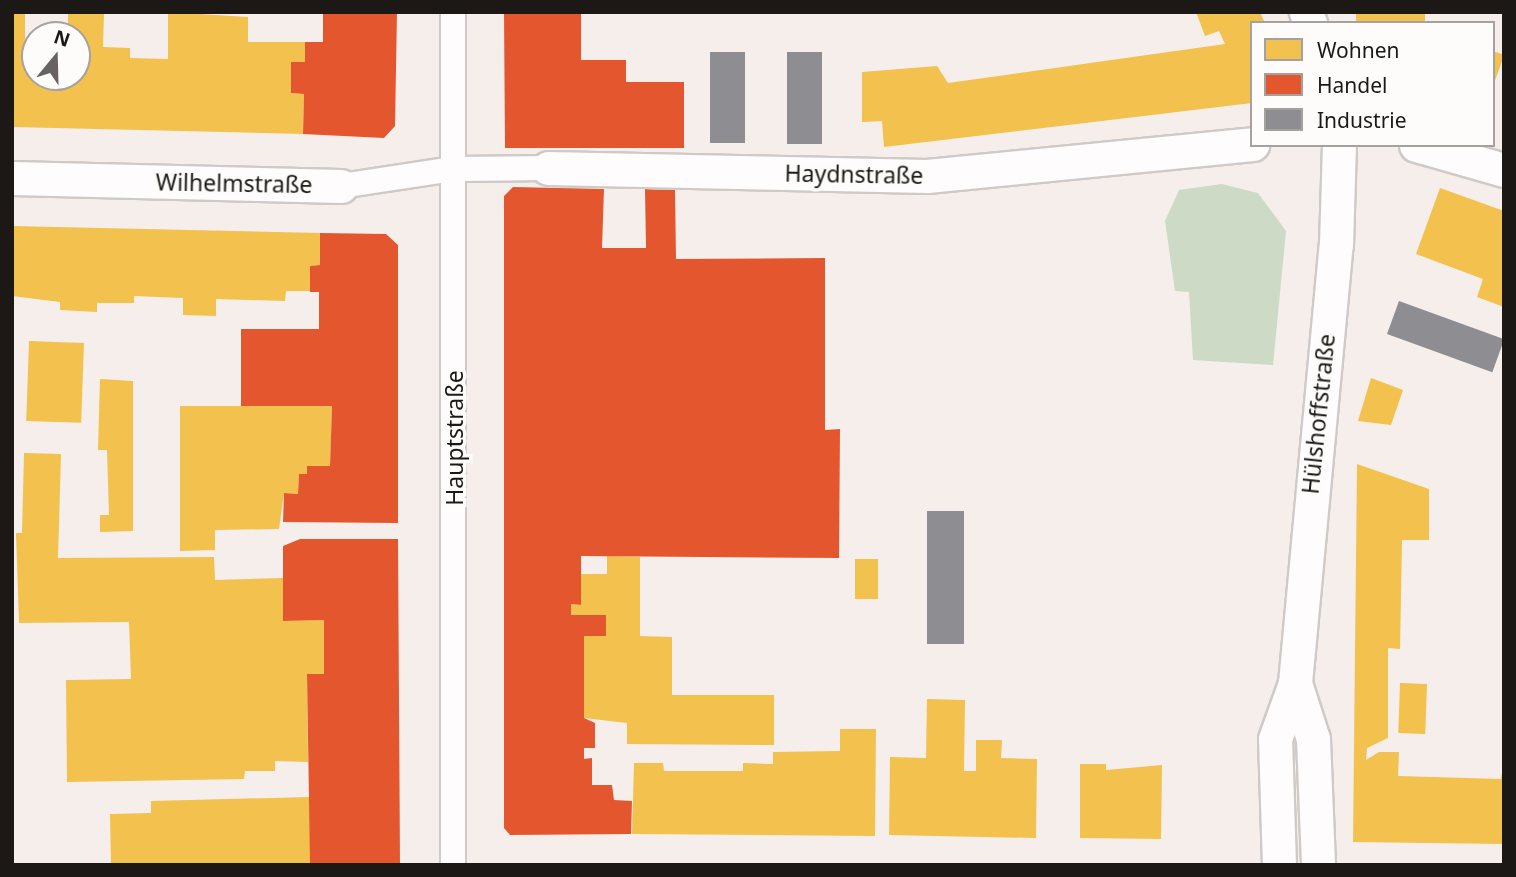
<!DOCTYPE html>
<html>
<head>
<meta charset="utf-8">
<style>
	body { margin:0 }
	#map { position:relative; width:1516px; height:877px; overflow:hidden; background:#f5eeeb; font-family:"Noto Sans",sans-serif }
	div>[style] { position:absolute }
	.green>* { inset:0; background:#ccdac6 }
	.homes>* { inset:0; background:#f2c14e; transform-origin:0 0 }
	.shops>* { inset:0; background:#e4572e }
	.industry>* { inset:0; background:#8d8d92; transform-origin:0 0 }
	.roads { filter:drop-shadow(2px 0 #cfcac7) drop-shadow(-2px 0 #cfcac7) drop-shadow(0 2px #cfcac7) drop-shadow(0 -2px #cfcac7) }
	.pedestrian>* { height:24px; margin:-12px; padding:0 12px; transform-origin:12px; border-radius:12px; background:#fefcfc }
	.minor>* { height:33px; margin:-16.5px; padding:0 16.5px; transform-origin:16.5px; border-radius:16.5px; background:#fefcfc }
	span { translate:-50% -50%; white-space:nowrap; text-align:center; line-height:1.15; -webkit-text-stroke:7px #fefcfb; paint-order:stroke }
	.street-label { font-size:23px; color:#1c1816 }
	.frame { position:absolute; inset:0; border:14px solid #1c1816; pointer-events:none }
	.legend { position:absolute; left:1250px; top:21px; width:245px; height:126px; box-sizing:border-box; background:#fefcfb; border:2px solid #a4a19f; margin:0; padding:9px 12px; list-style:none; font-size:21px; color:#1c1816 }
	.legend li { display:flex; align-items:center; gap:14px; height:35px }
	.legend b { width:35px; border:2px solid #a4a19f }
	.north { position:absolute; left:21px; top:21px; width:70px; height:70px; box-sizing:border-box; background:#fefcfb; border:2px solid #a4a19f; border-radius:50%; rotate:19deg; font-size:19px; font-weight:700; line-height:28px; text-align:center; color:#1c1816 }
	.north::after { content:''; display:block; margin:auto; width:24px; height:32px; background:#686361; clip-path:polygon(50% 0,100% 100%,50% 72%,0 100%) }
</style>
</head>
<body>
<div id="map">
	<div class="green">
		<div style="clip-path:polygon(1222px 184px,1258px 193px,1286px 231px,1273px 365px,1193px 360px,1189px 292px,1175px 291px,1165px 221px,1179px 190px)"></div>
	</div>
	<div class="homes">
		<div style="clip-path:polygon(12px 12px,25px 12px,25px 54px,35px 54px,35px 77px,77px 77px,77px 35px,68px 35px,68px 12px,104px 12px,103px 47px,130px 48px,130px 58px,168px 59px,168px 12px,248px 17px,248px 42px,305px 42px,305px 62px,291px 62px,291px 93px,304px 94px,303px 134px,12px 127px)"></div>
		<div style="clip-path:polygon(1196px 12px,1260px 12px,1265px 23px,1252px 23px,1252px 103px,884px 147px,882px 121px,862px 122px,862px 72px,937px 66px,948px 83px,1225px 44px,1219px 31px,1205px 36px)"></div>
		<div style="left:1356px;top:12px;width:69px;height:12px"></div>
		<div style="left:1493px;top:51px;width:12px;height:69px;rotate:20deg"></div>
		<div style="clip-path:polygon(1440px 188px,1504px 211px,1504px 307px,1477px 297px,1483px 279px,1416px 254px)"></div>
		<div style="clip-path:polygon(12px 226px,320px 233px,320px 265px,310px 266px,310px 291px,286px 291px,285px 301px,216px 299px,216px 316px,183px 315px,183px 298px,134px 296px,134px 303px,97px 303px,97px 312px,60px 310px,60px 302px,12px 296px)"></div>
		<div style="left:29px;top:341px;width:55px;height:80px;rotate:2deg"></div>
		<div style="clip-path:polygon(1371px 378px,1403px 390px,1391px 425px,1358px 421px)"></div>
		<div style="clip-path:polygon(100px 379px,133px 381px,133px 531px,100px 532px,100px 515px,109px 515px,107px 450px,98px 450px)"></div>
		<div style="clip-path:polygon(180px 406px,332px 406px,330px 466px,307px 466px,307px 474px,299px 474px,298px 494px,284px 493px,279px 529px,215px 530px,215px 550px,180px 551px)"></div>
		<div style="clip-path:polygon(24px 453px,61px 454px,58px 558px,214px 557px,215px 580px,283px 578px,283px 621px,324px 620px,324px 674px,307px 674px,308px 762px,275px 761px,275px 771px,245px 771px,244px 779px,67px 782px,66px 680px,131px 679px,129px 622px,19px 623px,16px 533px,22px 533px)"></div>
		<div style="clip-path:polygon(1357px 464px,1429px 489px,1429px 540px,1402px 540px,1400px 649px,1388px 648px,1388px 738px,1367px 748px,1366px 760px,1379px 752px,1399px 752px,1398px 776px,1501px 779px,1504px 763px,1504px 844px,1353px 842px)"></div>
		<div style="clip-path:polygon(607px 556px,640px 557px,640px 636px,672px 637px,672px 695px,774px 695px,774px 745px,627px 744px,627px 723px,584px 718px,584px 636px,606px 636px,606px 615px,571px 615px,571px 604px,581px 605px,581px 574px,607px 574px)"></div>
		<div style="left:855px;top:559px;width:23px;height:40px"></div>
		<div style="left:1400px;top:683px;width:27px;height:50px;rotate:2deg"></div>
		<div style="clip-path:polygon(927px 699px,965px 700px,964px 771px,976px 771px,976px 740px,1002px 740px,1001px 758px,1037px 759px,1036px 838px,889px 835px,890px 757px,926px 758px)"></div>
		<div style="clip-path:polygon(840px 729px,876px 729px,875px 836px,632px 834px,634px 763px,663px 763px,664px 771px,743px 771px,743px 763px,773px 764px,773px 752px,840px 751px)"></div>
		<div style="clip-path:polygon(1080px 764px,1106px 764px,1106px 770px,1162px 765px,1161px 839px,1080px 838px)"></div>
		<div style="clip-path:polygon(310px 797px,310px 865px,111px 865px,110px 814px,151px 813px,151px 801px)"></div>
	</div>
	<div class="shops">
		<div style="clip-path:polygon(323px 12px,397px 12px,395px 126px,384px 138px,303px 134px,304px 94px,291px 93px,291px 62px,305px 62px,305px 42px,323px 42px)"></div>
		<div style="clip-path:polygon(504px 12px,581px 12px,581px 60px,626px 60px,626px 82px,684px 82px,684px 148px,505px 148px)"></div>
		<div style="clip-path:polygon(513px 187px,604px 189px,602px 248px,646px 248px,645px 189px,675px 190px,676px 259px,825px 258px,825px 430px,840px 429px,839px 558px,581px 556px,581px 605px,571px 604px,571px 615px,606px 615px,606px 636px,584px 636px,584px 718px,595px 723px,595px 748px,584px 748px,584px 759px,592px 758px,592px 785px,612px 785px,614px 800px,632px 801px,631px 834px,510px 835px,504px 828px,504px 196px)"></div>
		<div style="clip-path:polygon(320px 233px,386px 234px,398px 245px,398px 523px,283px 522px,284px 493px,298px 494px,299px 474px,307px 474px,307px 466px,330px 466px,332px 406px,241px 406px,241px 329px,319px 329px,319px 292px,310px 292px,310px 266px,320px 265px)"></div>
		<div style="clip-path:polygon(300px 539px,398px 539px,400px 865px,310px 864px,307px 674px,324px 674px,324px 620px,283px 621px,283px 546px)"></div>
	</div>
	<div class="industry">
		<div style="left:710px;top:52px;width:35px;height:91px"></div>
		<div style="left:787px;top:52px;width:35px;height:92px"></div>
		<div style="left:1399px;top:301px;width:112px;height:35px;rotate:20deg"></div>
		<div style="left:927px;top:511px;width:37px;height:133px"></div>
	</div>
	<div class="roads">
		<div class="pedestrian">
			<div style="left:453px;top:12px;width:853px;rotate:90deg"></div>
			<div style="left:341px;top:186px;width:114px;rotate:-8.6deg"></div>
			<div style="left:454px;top:169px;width:94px;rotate:-0.6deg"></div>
		</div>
		<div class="minor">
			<div style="left:1306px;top:12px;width:12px;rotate:70deg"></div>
			<div style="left:1416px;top:145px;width:91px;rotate:15.9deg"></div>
			<div style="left:548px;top:168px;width:379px;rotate:1.2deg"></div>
			<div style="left:927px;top:176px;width:327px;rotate:-5.6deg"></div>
			<div style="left:12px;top:178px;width:329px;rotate:1.4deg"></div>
			<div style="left:1295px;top:683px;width:59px;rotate:72.2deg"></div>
			<div style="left:1313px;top:739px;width:126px;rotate:87.7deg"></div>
			<div style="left:1279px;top:865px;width:126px;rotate:-91.8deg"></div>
			<div style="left:1275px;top:739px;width:59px;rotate:-70.3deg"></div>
			<div style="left:1295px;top:683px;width:440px;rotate:-84.7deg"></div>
			<div style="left:1336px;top:245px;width:100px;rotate:-88.3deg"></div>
		</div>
	</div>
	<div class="street-label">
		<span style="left:854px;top:174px;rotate:1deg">Haydnstraße</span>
		<span style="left:234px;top:183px;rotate:1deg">Wilhelmstraße</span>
		<span style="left:1318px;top:414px;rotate:-84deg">Hülshoffstraße</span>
		<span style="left:454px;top:438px;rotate:-90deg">Hauptstraße</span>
	</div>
	<div class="frame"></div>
	<ul class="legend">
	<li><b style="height:19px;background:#f2c14e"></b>Wohnen</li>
	<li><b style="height:19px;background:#e4572e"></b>Handel</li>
	<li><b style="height:19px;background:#8d8d92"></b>Industrie</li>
	</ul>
	<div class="north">N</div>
</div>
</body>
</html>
